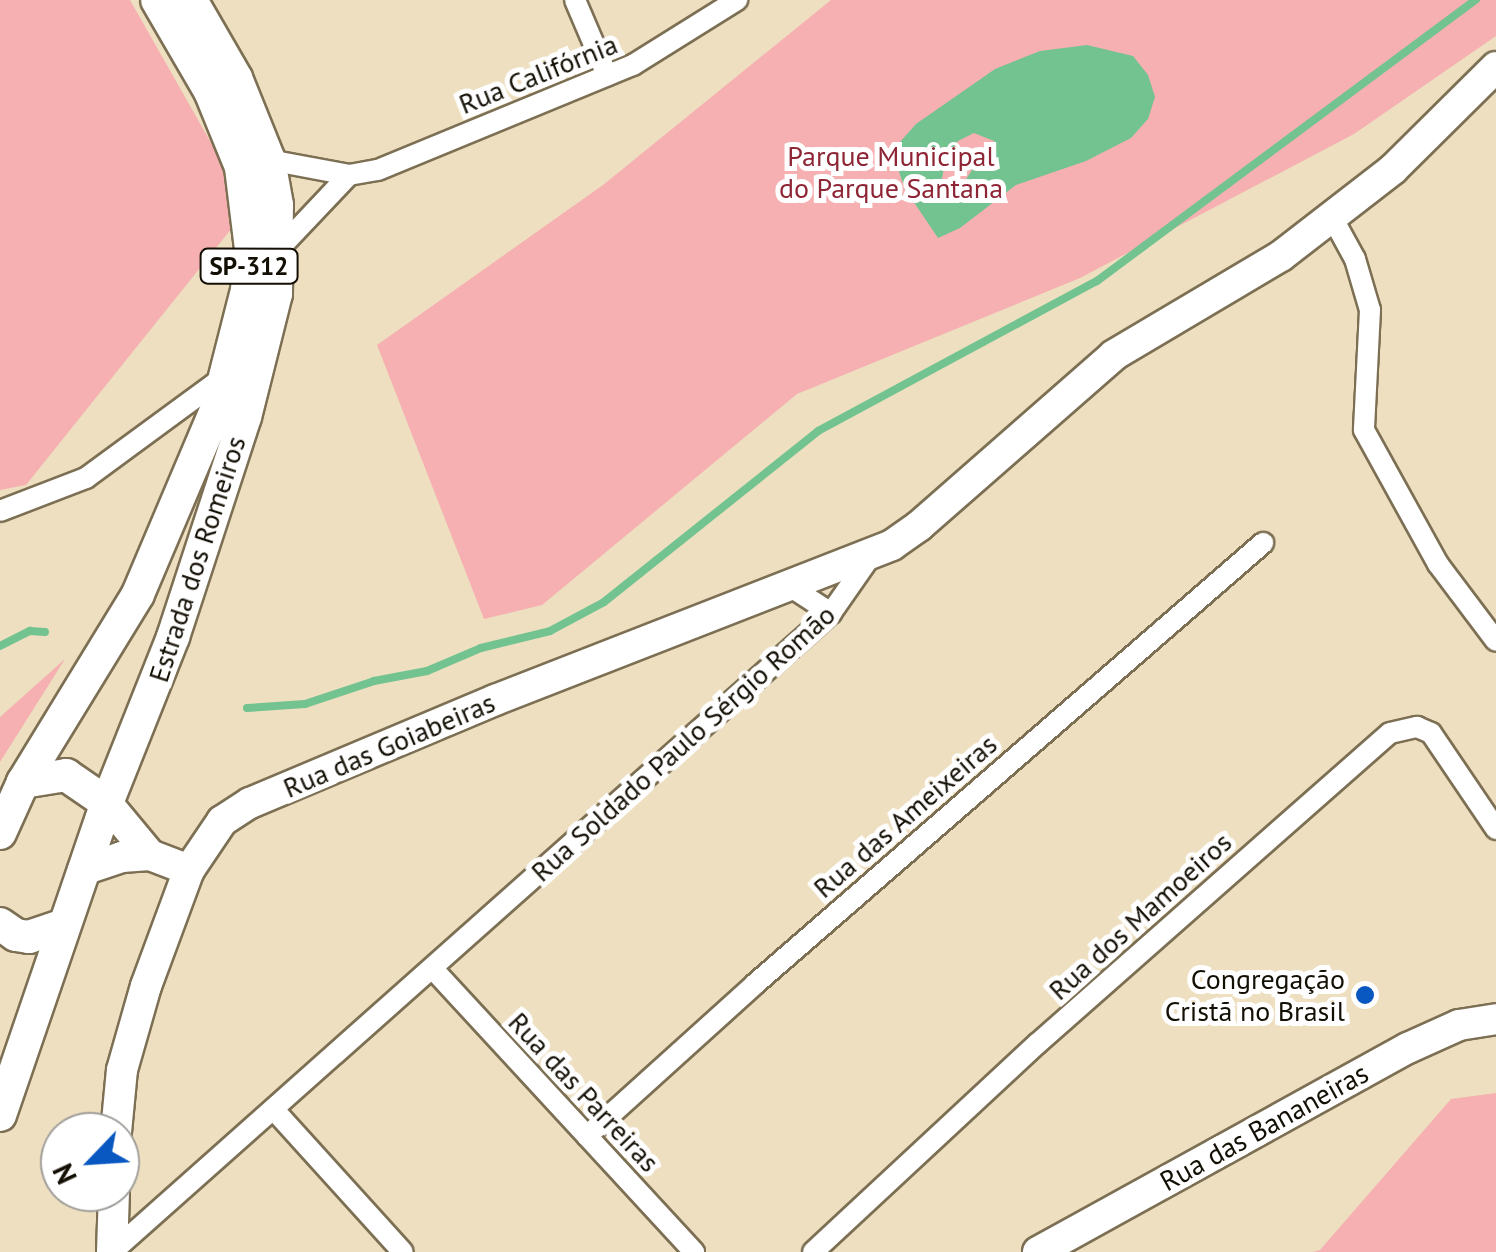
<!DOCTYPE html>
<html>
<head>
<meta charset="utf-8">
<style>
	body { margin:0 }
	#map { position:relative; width:1496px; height:1252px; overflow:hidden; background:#eddfc0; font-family:"PT Sans",sans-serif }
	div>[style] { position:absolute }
	.green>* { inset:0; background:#f6b0b2 }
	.water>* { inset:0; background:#73c391 }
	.stream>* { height:8px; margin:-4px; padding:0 4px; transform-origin:4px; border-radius:4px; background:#73c391 }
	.roads { filter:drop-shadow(2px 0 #7c6f53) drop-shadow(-2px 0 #7c6f53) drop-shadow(0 2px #7c6f53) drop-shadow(0 -2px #7c6f53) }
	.street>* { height:20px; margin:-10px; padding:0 10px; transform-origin:10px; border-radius:10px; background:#fff }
	.secondary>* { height:30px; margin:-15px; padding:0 15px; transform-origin:15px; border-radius:15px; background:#fff }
	.primary>* { height:32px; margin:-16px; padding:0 16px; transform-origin:16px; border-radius:16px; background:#fff }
	.dots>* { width:28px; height:28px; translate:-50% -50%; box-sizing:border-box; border:5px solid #fff; border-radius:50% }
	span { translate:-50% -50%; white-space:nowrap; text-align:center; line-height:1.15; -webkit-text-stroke:10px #fff; paint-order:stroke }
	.shield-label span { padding:2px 8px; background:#fff; border:2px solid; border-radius:8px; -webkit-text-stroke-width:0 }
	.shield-label { font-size:25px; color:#140f05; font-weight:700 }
	.street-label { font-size:28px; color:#140f05 }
	.park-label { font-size:28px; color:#8e2535 }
	.poi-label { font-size:28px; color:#140f05 }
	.right { translate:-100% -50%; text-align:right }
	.north { position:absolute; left:40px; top:1112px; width:100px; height:100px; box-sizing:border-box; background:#fff; border:2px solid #a19f9b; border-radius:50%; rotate:245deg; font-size:28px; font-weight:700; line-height:40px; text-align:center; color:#140f05 }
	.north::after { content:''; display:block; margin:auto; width:35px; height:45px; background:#0957c1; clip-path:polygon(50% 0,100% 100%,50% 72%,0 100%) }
</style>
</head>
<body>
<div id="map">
	<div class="green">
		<div style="clip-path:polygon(0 0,130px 0,248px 208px,26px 485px,0 490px)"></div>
		<div style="clip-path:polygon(831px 0,1496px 0,1496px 36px,1354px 134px,1080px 278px,797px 394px,542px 605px,484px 619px,377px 345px,603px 185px)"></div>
		<div style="clip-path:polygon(65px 659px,0 762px,0 717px)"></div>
		<div style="clip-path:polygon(1496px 1093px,1496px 1252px,1313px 1252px,1320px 1250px,1451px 1099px)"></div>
	</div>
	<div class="water">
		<div style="clip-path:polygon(evenodd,1087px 45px,1133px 56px,1148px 75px,1155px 97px,1148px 119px,1131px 138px,1086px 161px,1016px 185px,960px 228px,938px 238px,905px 189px,897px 166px,900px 142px,916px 124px,995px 69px,1040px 51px,1087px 45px,974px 133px,994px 141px,996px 154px,972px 170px,959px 190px,945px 192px,941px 183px,946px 159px,958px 141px,974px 133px)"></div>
	</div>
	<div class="stream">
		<div style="left:0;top:646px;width:34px;rotate:-27deg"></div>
		<div style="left:30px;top:631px;width:15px;rotate:4deg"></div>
		<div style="left:247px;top:708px;width:58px;rotate:-3.9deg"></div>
		<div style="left:305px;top:704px;width:73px;rotate:-18.4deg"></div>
		<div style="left:374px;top:681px;width:54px;rotate:-10.7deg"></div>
		<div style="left:427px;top:671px;width:59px;rotate:-23.1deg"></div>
		<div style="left:481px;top:648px;width:71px;rotate:-13.8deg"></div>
		<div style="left:550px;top:631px;width:61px;rotate:-28.2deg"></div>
		<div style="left:604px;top:602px;width:274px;rotate:-38.6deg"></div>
		<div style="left:818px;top:431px;width:317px;rotate:-28.3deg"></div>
		<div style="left:1097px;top:281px;width:472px;rotate:-36.6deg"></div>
	</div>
	<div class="roads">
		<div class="street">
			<div style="left:575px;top:0;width:82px;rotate:66.9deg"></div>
			<div style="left:269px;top:160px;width:81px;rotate:10.6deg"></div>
			<div style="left:349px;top:175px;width:29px;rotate:-10deg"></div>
			<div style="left:378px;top:170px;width:276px;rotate:-22.4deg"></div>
			<div style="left:633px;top:65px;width:123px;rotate:-32deg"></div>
			<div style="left:1332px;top:217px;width:48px;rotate:61.3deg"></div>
			<div style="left:1355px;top:259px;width:53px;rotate:73.6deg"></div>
			<div style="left:1370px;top:310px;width:120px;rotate:92.9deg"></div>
			<div style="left:1364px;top:430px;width:153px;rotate:61.1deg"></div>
			<div style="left:1438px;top:564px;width:96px;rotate:53deg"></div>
			<div style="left:279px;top:249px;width:102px;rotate:-46.6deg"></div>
			<div style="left:0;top:511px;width:92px;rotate:-21deg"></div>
			<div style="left:86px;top:478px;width:172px;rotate:-36.3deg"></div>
			<div style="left:791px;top:587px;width:48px;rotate:33deg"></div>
			<div style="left:433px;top:969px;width:385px;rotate:47.3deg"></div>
			<div style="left:275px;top:1111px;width:190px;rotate:47.8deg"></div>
			<div style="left:587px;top:1136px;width:227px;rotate:-42.1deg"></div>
			<div style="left:755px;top:984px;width:673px;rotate:-40.96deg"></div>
			<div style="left:112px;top:1252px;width:962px;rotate:-41.63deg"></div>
			<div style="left:831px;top:613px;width:68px;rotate:-55.1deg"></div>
			<div style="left:813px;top:1252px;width:306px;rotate:-42.9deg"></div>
			<div style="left:1037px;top:1044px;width:470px;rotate:-41.4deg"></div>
			<div style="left:1390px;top:733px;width:28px;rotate:-13deg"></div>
			<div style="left:1417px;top:727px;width:15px;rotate:23deg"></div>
			<div style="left:1431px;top:733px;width:116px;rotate:55.9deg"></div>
		</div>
		<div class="secondary">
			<div style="left:107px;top:803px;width:67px;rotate:50.4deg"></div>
			<div style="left:83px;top:870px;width:41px;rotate:-18.4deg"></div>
			<div style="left:122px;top:857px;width:28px;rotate:-4deg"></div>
			<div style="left:150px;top:855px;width:42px;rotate:21deg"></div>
			<div style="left:116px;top:1132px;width:62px;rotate:-84.5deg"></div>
			<div style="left:122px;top:1070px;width:87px;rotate:-74.1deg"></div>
			<div style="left:146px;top:986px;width:124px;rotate:-69.7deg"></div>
			<div style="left:189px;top:870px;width:59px;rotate:-56deg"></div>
			<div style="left:222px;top:821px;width:33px;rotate:-33deg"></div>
			<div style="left:250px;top:803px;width:266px;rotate:-22.8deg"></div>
			<div style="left:495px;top:700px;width:426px;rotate:-21.3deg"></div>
			<div style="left:892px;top:545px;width:33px;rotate:-35deg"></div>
			<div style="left:919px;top:526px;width:259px;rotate:-41.2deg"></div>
			<div style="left:1114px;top:355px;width:194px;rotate:-30.7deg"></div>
			<div style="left:1281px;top:256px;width:142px;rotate:-37.8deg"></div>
			<div style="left:1393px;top:169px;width:145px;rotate:-44.7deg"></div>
			<div style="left:112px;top:1252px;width:60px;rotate:-88.1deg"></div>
			<div style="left:1038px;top:1252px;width:423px;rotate:-28.9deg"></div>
			<div style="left:1408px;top:1048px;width:56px;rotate:-24.3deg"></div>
			<div style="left:1459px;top:1025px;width:37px;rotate:-9deg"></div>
		</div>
		<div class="primary">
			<div style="left:23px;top:782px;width:44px;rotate:-9.2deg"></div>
			<div style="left:66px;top:775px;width:50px;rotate:34.3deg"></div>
			<div style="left:0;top:833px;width:56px;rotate:-65.7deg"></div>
			<div style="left:23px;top:782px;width:220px;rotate:-58.5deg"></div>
			<div style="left:138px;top:594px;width:202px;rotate:-67deg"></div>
			<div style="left:217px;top:408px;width:122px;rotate:-75.7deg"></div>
			<div style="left:247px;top:290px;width:41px;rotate:-84.4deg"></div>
			<div style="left:251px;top:249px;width:83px;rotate:-97deg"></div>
			<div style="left:241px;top:167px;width:82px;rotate:-112.2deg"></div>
			<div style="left:210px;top:91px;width:105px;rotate:-120.2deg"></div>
			<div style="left:0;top:924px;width:19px;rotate:35deg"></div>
			<div style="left:16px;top:935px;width:13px;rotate:9deg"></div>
			<div style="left:29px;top:937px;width:36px;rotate:-19deg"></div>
			<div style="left:0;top:1115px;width:330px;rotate:-71.1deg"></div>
			<div style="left:107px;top:803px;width:179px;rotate:-68.3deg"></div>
			<div style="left:173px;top:637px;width:231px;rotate:-71.9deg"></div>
			<div style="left:245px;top:417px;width:127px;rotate:-75.9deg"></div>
			<div style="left:276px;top:294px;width:89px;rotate:-89.4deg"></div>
			<div style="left:277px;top:205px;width:46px;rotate:-100.1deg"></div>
			<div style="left:269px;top:160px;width:88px;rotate:-111.9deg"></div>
			<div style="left:236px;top:78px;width:90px;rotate:-120deg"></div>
		</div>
	</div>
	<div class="dots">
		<div style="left:1365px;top:995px;background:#0957c1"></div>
	</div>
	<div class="shield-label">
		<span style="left:249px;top:266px">SP-312</span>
	</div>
	<div class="street-label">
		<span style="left:538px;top:74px;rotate:-22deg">Rua Califórnia</span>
		<span style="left:197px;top:559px;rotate:-72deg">Estrada dos Romeiros</span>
		<span style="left:683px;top:743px;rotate:-42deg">Rua Soldado Paulo Sérgio Romão</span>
		<span style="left:389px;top:745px;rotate:-23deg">Rua das Goiabeiras</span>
		<span style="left:905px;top:816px;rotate:-41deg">Rua das Ameixeiras</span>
		<span style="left:1140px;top:916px;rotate:-42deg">Rua dos Mamoeiros</span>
		<span style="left:584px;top:1092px;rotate:47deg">Rua das Parreiras</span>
		<span style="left:1264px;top:1127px;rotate:-29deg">Rua das Bananeiras</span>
	</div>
	<div class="park-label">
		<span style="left:891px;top:172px">Parque Municipal<br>do Parque Santana</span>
	</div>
	<div class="poi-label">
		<span class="right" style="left:1345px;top:995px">Congregação<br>Cristã no Brasil</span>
	</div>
	<div class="north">N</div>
</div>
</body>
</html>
